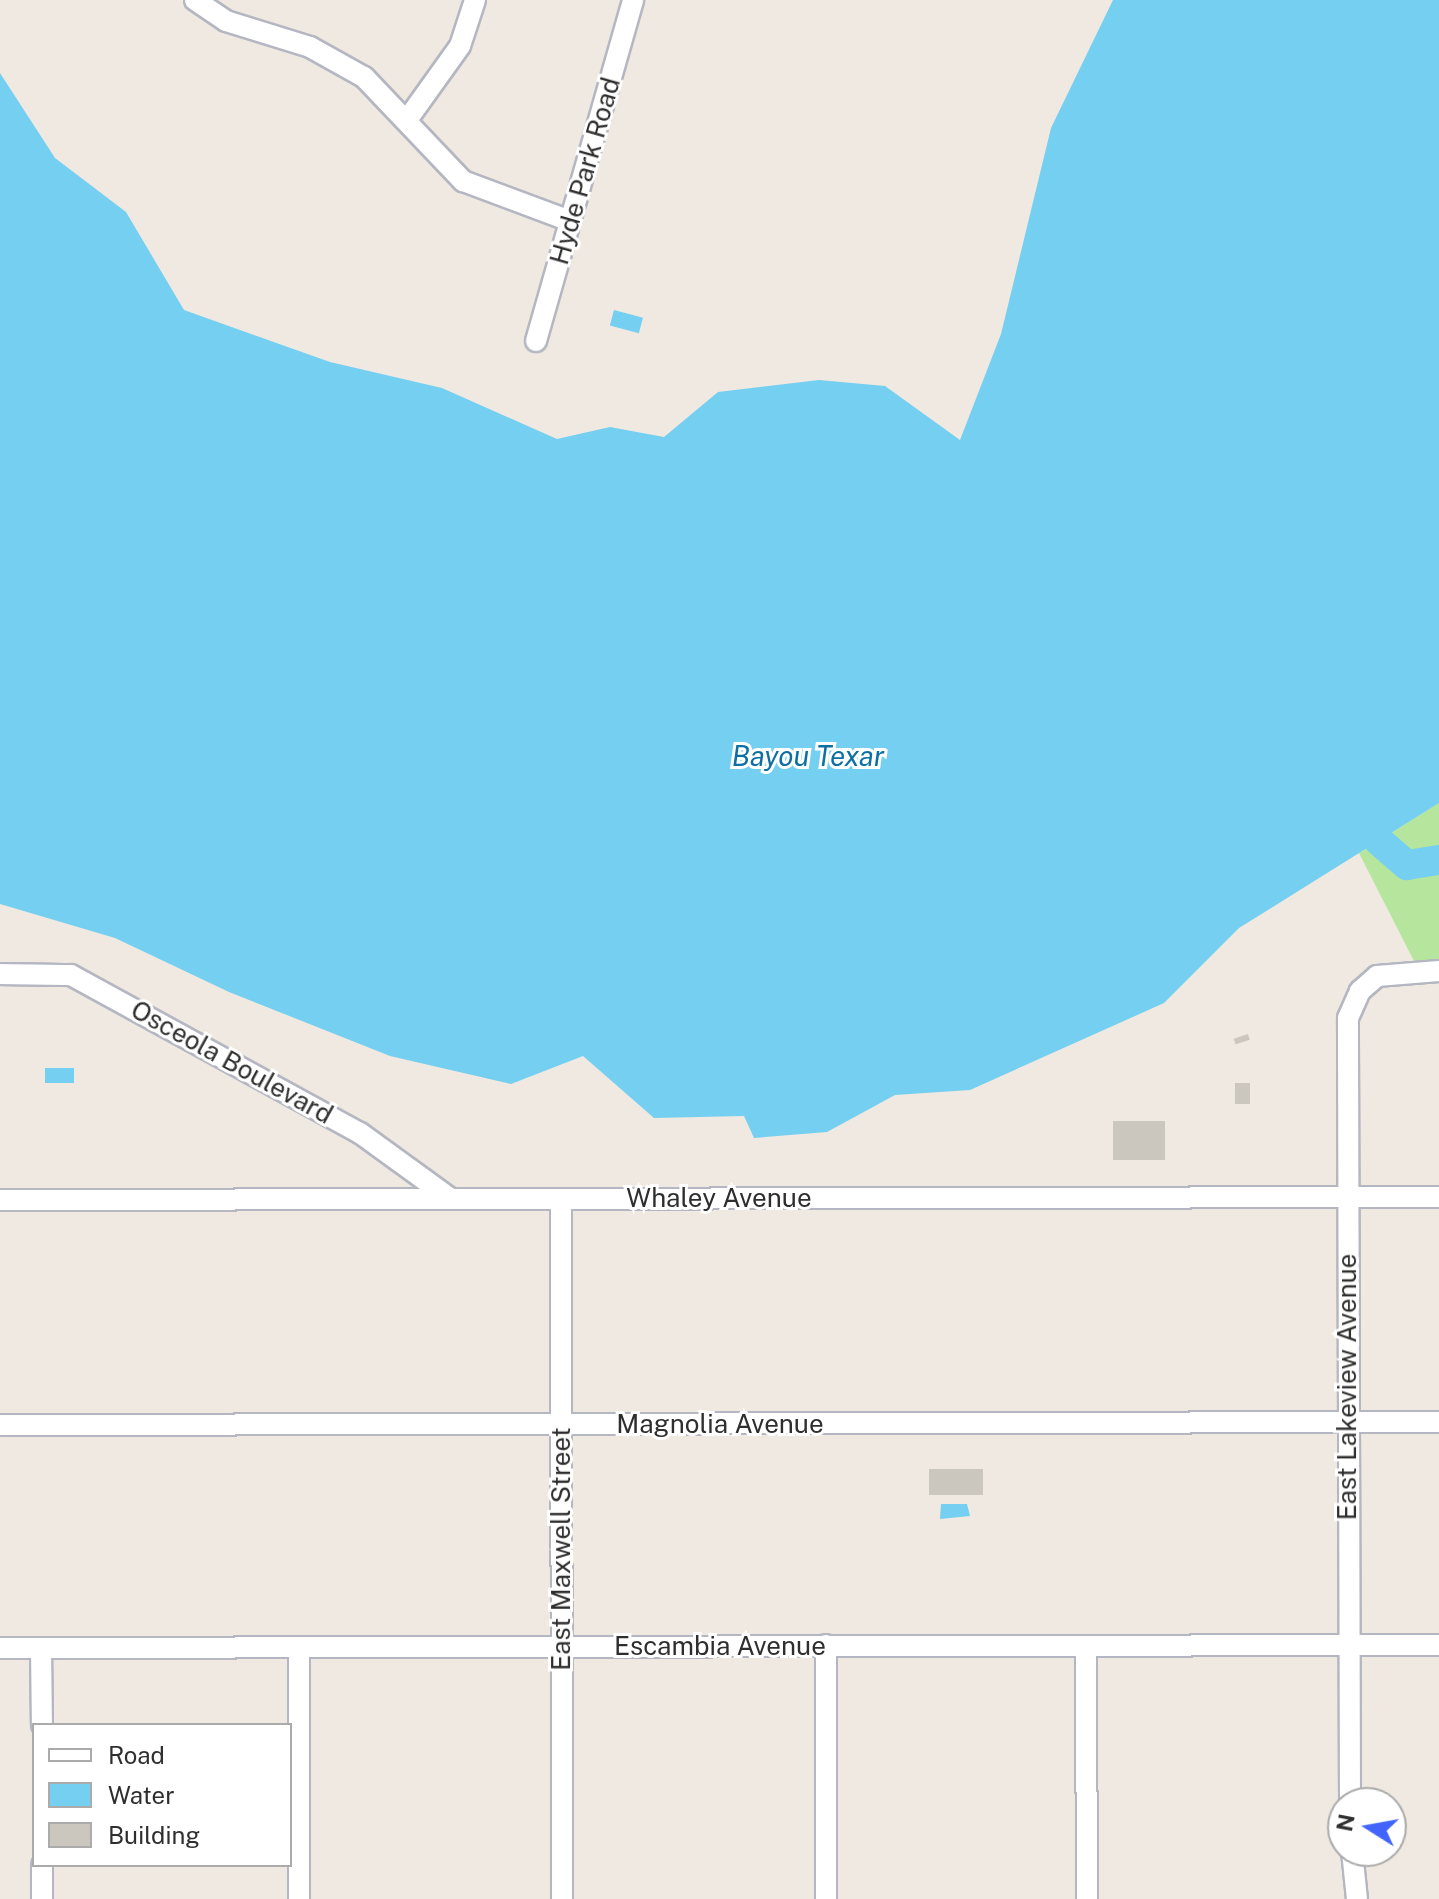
<!DOCTYPE html>
<html>
<head>
<meta charset="utf-8">
<style>
	body { margin:0 }
	#map { position:relative; width:1439px; height:1899px; overflow:hidden; background:#efe9e1; font-family:"Public Sans",sans-serif }
	div>[style] { position:absolute }
	.green>* { inset:0; background:#b6e59e }
	.water>* { inset:0; background:#75cff0; transform-origin:0 0 }
	.river>* { height:30px; margin:-15px; padding:0 15px; transform-origin:15px; border-radius:15px; background:#75cff0 }
	.building>* { inset:0; background:#cbc7bf; transform-origin:0 0 }
	.roads { filter:drop-shadow(2px 0 #b4b7c1) drop-shadow(-2px 0 #b4b7c1) drop-shadow(0 2px #b4b7c1) drop-shadow(0 -2px #b4b7c1) }
	.minor>* { height:20px; margin:-10px; padding:0 10px; transform-origin:10px; border-radius:10px; background:#fff }
	span { translate:-50% -50%; white-space:nowrap; text-align:center; line-height:1.15; -webkit-text-stroke:6px #fff; paint-order:stroke }
	.street-label { font-size:26px; color:#2e2e2e }
	.water-label { font-size:28px; color:#0d6fa3; font-style:italic }
	.legend { position:absolute; left:32px; top:1723px; width:260px; height:144px; box-sizing:border-box; background:#fff; border:2px solid #ababab; margin:0; padding:10px 14px; list-style:none; font-size:24px; color:#2e2e2e }
	.legend li { display:flex; align-items:center; gap:16px; height:40px }
	.legend b { width:40px; border:2px solid #ababab }
	.north { position:absolute; left:1327px; top:1787px; width:80px; height:80px; box-sizing:border-box; background:#fff; border:2px solid #ababab; border-radius:50%; rotate:281deg; font-size:22px; font-weight:700; line-height:32px; text-align:center; color:#2e2e2e }
	.north::after { content:''; display:block; margin:auto; width:28px; height:36px; background:#4264fb; clip-path:polygon(50% 0,100% 100%,50% 72%,0 100%) }
</style>
</head>
<body>
<div id="map">
	<div class="green">
		<div style="clip-path:polygon(1439px 803px,1439px 963px,1425px 963px,1414px 961px,1359px 853px)"></div>
	</div>
	<div class="water">
		<div style="clip-path:polygon(1113px 0,1439px 0,1439px 803px,1239px 928px,1164px 1003px,970px 1090px,895px 1095px,827px 1132px,754px 1138px,744px 1116px,654px 1118px,583px 1056px,511px 1084px,390px 1056px,229px 992px,115px 938px,0 904px,0 73px,55px 158px,126px 212px,184px 310px,330px 362px,442px 388px,557px 439px,610px 427px,664px 437px,718px 392px,819px 380px,885px 386px,960px 440px,1001px 334px,1051px 128px)"></div>
		<div style="left:614px;top:310px;width:30px;height:16px;rotate:15deg"></div>
		<div style="left:45px;top:1068px;width:29px;height:15px"></div>
		<div style="clip-path:polygon(941px 1504px,967px 1504px,970px 1516px,940px 1519px)"></div>
	</div>
	<div class="river">
		<div style="left:1379px;top:841px;width:37px;rotate:41deg"></div>
		<div style="left:1407px;top:865px;width:32px;rotate:-9deg"></div>
	</div>
	<div class="building">
		<div style="left:1248px;top:1034px;width:6px;height:15px;rotate:72deg"></div>
		<div style="left:1235px;top:1083px;width:15px;height:21px"></div>
		<div style="left:1113px;top:1121px;width:52px;height:39px"></div>
		<div style="left:929px;top:1469px;width:54px;height:26px"></div>
	</div>
	<div class="roads">
		<div class="minor">
			<div style="left:195px;top:0;width:37px;rotate:34deg"></div>
			<div style="left:226px;top:21px;width:88px;rotate:17.2deg"></div>
			<div style="left:310px;top:47px;width:62px;rotate:29.1deg"></div>
			<div style="left:364px;top:77px;width:144px;rotate:46.4deg"></div>
			<div style="left:463px;top:181px;width:114px;rotate:20.5deg"></div>
			<div style="left:407px;top:120px;width:91px;rotate:-54.4deg"></div>
			<div style="left:460px;top:46px;width:48px;rotate:-71.9deg"></div>
			<div style="left:536px;top:341px;width:355px;rotate:-74.1deg"></div>
			<div style="left:0;top:974px;width:71px;rotate:0.8deg"></div>
			<div style="left:71px;top:975px;width:329px;rotate:28.7deg"></div>
			<div style="left:360px;top:1133px;width:109px;rotate:36deg"></div>
			<div style="left:561px;top:1199px;width:700px;rotate:89.92deg"></div>
			<div style="left:0;top:1200px;width:1439px;rotate:-0.12deg"></div>
			<div style="left:0;top:1425px;width:1439px;rotate:-0.12deg"></div>
			<div style="left:826px;top:1645px;width:254px;rotate:90deg"></div>
			<div style="left:1086px;top:1646px;width:253px;rotate:89.8deg"></div>
			<div style="left:299px;top:1647px;width:252px;rotate:90deg"></div>
			<div style="left:0;top:1648px;width:1439px;rotate:-0.12deg"></div>
			<div style="left:41px;top:1648px;width:77px;rotate:89.3deg"></div>
			<div style="left:1350px;top:1803px;width:785px;rotate:-90.15deg"></div>
			<div style="left:1348px;top:1018px;width:30px;rotate:-66deg"></div>
			<div style="left:1360px;top:991px;width:23px;rotate:-41deg"></div>
			<div style="left:1377px;top:976px;width:62px;rotate:-4.6deg"></div>
			<div style="left:1352px;top:1851px;width:48px;rotate:84.1deg"></div>
			<div style="left:42px;top:1865px;width:34px;rotate:90deg"></div>
		</div>
	</div>
	<div class="street-label">
		<span style="left:585px;top:171px;rotate:-74deg">Hyde Park Road</span>
		<span style="left:232px;top:1062px;rotate:29deg">Osceola Boulevard</span>
		<span style="left:719px;top:1198px">Whaley Avenue</span>
		<span style="left:1347px;top:1387px;rotate:-90deg">East Lakeview Avenue</span>
		<span style="left:720px;top:1424px">Magnolia Avenue</span>
		<span style="left:561px;top:1549px;rotate:-90deg">East Maxwell Street</span>
		<span style="left:720px;top:1646px">Escambia Avenue</span>
	</div>
	<div class="water-label">
		<span style="left:808px;top:756px">Bayou Texar</span>
	</div>
	<ul class="legend">
	<li><b style="height:10px;background:#fff"></b>Road</li>
	<li><b style="height:22px;background:#75cff0"></b>Water</li>
	<li><b style="height:22px;background:#cbc7bf"></b>Building</li>
	</ul>
	<div class="north">N</div>
</div>
</body>
</html>
